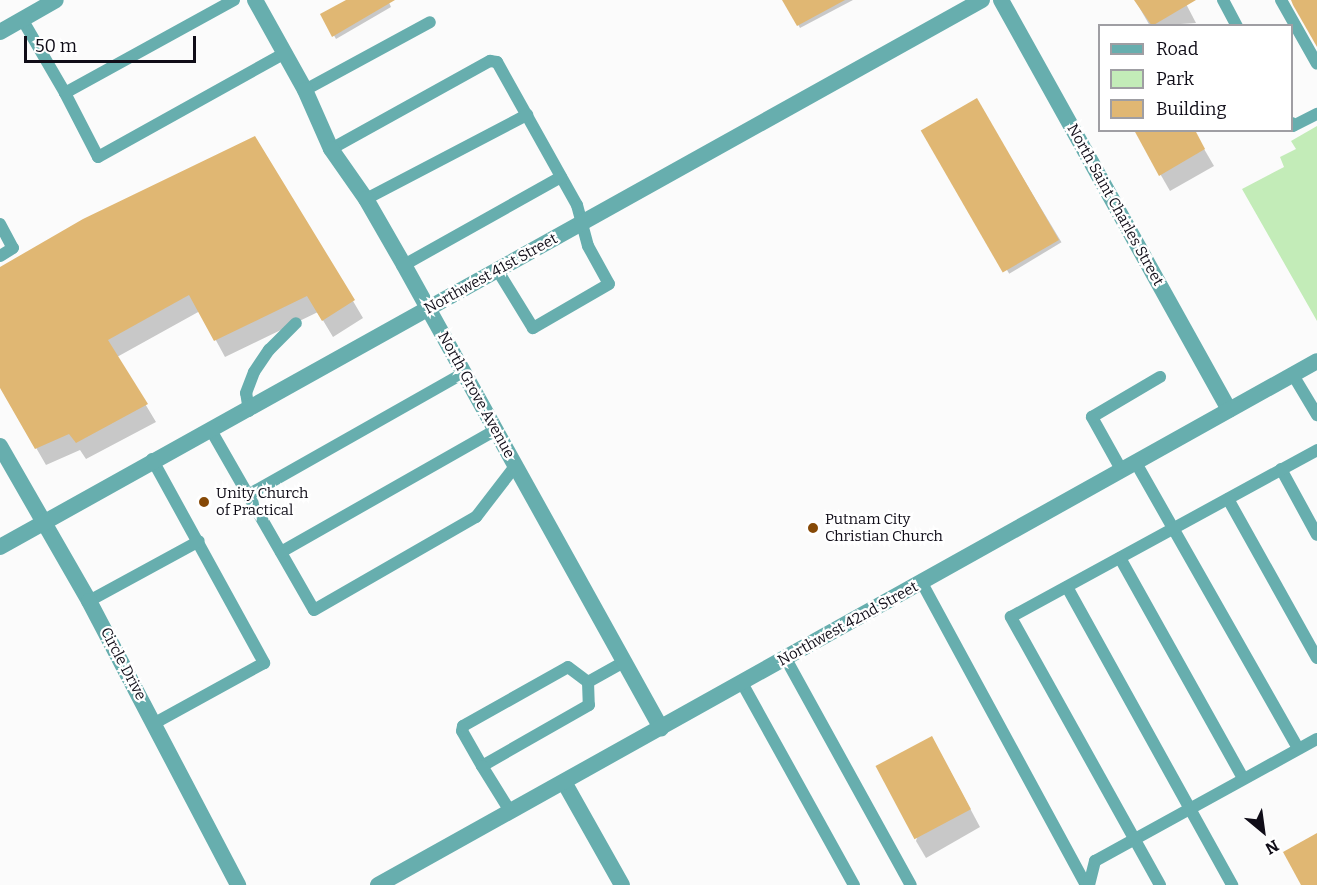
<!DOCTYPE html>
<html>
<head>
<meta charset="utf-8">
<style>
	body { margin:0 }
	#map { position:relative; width:1317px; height:885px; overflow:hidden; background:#fbfbfb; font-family:Bitter,serif }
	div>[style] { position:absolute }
	.green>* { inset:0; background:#c3ecb8 }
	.shadow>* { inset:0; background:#0003; transform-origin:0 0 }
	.building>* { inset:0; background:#e0b773; transform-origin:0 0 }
	.service>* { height:12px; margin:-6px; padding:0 6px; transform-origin:6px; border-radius:6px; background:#67aeae }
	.minor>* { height:16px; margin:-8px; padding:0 8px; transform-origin:8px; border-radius:8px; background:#67aeae }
	.dots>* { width:16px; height:16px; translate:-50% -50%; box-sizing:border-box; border:3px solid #fff; border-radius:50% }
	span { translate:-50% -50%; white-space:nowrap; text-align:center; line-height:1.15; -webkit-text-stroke:4.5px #fff; paint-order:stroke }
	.street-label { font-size:15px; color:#100d18 }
	.poi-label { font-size:15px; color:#100d18 }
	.left { translate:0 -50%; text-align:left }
	.legend { position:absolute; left:1098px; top:24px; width:195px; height:108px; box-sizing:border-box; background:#fff; border:2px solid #9f9ea3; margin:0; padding:8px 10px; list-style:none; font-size:18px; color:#100d18 }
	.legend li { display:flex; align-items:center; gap:12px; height:30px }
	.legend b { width:30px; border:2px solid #9f9ea3 }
	.north { position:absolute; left:1233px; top:801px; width:60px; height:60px; -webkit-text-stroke:4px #fff; paint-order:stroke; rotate:151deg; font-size:16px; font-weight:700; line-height:24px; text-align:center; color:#100d18 }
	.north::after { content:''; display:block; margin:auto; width:21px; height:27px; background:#100d18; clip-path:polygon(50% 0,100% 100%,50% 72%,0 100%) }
	.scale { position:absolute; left:24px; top:36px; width:172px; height:27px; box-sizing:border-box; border:3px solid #100d18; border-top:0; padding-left:8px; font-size:18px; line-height:21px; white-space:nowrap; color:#100d18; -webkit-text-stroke:4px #fff; paint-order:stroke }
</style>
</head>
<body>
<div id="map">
	<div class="green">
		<div style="clip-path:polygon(1317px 126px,1317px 321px,1242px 189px,1284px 167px,1280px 157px,1296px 149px,1291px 141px)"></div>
	</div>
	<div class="shadow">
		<div style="clip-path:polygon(349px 0,388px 0,391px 7px,336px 39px,322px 14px)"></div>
		<div style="clip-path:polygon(784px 0,853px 0,800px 28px)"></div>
		<div style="clip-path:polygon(1135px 0,1184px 0,1196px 23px,1150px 26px)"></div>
		<div style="left:976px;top:100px;width:166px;height:61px;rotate:59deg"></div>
		<div style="clip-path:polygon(1135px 130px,1193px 130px,1214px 166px,1170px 191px)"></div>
		<div style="clip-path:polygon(84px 221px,353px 301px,363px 318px,333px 337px,318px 312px,225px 357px,200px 311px,117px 357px,156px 422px,86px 459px,80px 450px,46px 465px,0 385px,0 269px)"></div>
		<div style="clip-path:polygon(941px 754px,980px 827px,926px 858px,916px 841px)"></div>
	</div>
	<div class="building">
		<div style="clip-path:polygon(346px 0,395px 0,332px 37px,320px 14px)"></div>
		<div style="clip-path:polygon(782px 0,845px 0,797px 26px)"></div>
		<div style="clip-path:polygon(1134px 0,1196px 0,1152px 26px)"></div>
		<div style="clip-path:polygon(1291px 0,1317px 0,1317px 47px,1293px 5px)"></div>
		<div style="left:977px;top:98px;width:164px;height:65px;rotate:60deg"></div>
		<div style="clip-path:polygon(1134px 130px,1195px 130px,1205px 149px,1159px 176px)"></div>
		<div style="clip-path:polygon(255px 136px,355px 300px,322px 321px,307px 296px,214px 341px,189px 295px,108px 340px,148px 404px,76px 443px,69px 434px,35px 449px,0 388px,0 267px,83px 219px)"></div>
		<div style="left:932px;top:736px;width:83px;height:64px;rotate:62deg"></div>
		<div style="clip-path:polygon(1317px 833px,1317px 885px,1301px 885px,1283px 852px)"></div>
	</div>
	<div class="service">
		<div style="left:234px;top:0;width:193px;rotate:151.2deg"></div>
		<div style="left:65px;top:93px;width:72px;rotate:62.7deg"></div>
		<div style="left:98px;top:157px;width:214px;rotate:-29.1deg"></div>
		<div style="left:1223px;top:0;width:30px;rotate:62deg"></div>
		<div style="left:1281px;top:0;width:73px;rotate:60.6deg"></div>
		<div style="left:22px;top:19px;width:86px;rotate:59.8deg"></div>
		<div style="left:305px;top:90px;width:142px;rotate:-28.5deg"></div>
		<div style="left:1292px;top:123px;width:3px;rotate:72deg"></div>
		<div style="left:1293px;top:126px;width:27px;rotate:-27deg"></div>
		<div style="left:331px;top:149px;width:182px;rotate:-29deg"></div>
		<div style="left:490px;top:61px;width:7px;rotate:8deg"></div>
		<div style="left:497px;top:62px;width:164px;rotate:60.8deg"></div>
		<div style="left:577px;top:205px;width:42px;rotate:75deg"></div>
		<div style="left:588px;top:246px;width:43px;rotate:61.1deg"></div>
		<div style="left:609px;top:284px;width:88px;rotate:149.9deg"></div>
		<div style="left:533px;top:328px;width:67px;rotate:-121.6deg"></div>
		<div style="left:366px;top:199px;width:182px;rotate:-27.6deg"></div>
		<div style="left:0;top:224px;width:27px;rotate:62deg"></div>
		<div style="left:13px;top:248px;width:15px;rotate:148deg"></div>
		<div style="left:404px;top:265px;width:180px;rotate:-29.3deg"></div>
		<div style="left:1293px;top:375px;width:47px;rotate:59deg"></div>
		<div style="left:249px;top:411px;width:18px;rotate:-99deg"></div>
		<div style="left:246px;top:393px;width:22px;rotate:-69deg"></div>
		<div style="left:254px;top:372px;width:27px;rotate:-56deg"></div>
		<div style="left:269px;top:350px;width:38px;rotate:-45deg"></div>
		<div style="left:212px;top:432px;width:205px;rotate:60.2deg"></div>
		<div style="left:314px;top:610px;width:187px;rotate:-29.9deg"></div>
		<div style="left:476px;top:517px;width:66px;rotate:-52.4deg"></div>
		<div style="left:152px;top:459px;width:233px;rotate:61.2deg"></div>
		<div style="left:264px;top:663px;width:124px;rotate:151.2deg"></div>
		<div style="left:1136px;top:463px;width:328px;rotate:60.4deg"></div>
		<div style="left:1281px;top:469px;width:75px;rotate:61.4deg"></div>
		<div style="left:1122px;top:471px;width:62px;rotate:-119.1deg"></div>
		<div style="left:1092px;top:417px;width:79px;rotate:-30.5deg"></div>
		<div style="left:248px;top:495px;width:248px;rotate:-29.5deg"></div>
		<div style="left:1228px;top:499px;width:182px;rotate:60.8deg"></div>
		<div style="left:281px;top:552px;width:247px;rotate:-29.6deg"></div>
		<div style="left:1120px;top:558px;width:252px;rotate:60.8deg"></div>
		<div style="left:922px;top:583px;width:344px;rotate:61.5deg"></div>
		<div style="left:1067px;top:587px;width:341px;rotate:61deg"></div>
		<div style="left:89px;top:601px;width:125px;rotate:-28.6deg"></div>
		<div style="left:786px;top:659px;width:258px;rotate:61.1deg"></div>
		<div style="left:568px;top:667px;width:25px;rotate:37deg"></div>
		<div style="left:588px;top:682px;width:23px;rotate:88deg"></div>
		<div style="left:589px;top:705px;width:123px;rotate:150.3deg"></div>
		<div style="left:482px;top:766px;width:40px;rotate:-119.7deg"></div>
		<div style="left:462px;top:731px;width:5px;rotate:-79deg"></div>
		<div style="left:463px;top:726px;width:120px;rotate:-29.3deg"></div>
		<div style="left:588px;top:682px;width:41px;rotate:-29.1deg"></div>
		<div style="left:742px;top:683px;width:231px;rotate:61deg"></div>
		<div style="left:482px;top:766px;width:53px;rotate:58.1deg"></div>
		<div style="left:1089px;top:885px;width:25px;rotate:-76deg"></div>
		<div style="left:1095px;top:861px;width:253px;rotate:-28.8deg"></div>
		<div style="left:1160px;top:885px;width:307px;rotate:-119.1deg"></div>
		<div style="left:1011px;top:617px;width:349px;rotate:-28.6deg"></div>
	</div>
	<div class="minor">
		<div style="left:255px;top:0;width:103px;rotate:60.9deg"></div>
		<div style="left:305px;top:90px;width:64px;rotate:66.2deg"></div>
		<div style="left:331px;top:149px;width:61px;rotate:55deg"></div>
		<div style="left:366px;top:199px;width:76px;rotate:60.1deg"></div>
		<div style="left:404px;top:265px;width:530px;rotate:60.97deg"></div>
		<div style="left:1001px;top:0;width:469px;rotate:60.9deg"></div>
		<div style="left:0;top:32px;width:64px;rotate:-29.7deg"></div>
		<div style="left:0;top:446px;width:179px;rotate:60.1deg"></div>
		<div style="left:89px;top:601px;width:321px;rotate:62.3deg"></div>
		<div style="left:0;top:547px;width:1124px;rotate:-29.12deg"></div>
		<div style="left:564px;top:782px;width:118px;rotate:60.6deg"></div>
		<div style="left:378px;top:885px;width:1075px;rotate:-29.16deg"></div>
	</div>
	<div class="dots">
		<div style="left:204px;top:502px;background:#864907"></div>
		<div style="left:813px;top:528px;background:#864907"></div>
	</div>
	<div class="street-label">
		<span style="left:1115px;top:205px;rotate:61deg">North Saint Charles Street</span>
		<span style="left:491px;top:274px;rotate:-29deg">Northwest 41st Street</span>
		<span style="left:476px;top:395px;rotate:61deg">North Grove Avenue</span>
		<span style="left:848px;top:624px;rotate:-29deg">Northwest 42nd Street</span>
		<span style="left:123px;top:664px;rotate:62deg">Circle Drive</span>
	</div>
	<div class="poi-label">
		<span class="left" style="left:216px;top:502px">Unity Church<br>of Practical</span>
		<span class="left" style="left:825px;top:528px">Putnam City<br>Christian Church</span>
	</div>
	<ul class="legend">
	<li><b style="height:8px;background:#67aeae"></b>Road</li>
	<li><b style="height:16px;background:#c3ecb8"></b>Park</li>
	<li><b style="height:16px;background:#e0b773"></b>Building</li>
	</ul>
	<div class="north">N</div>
	<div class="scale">50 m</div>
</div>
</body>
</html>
